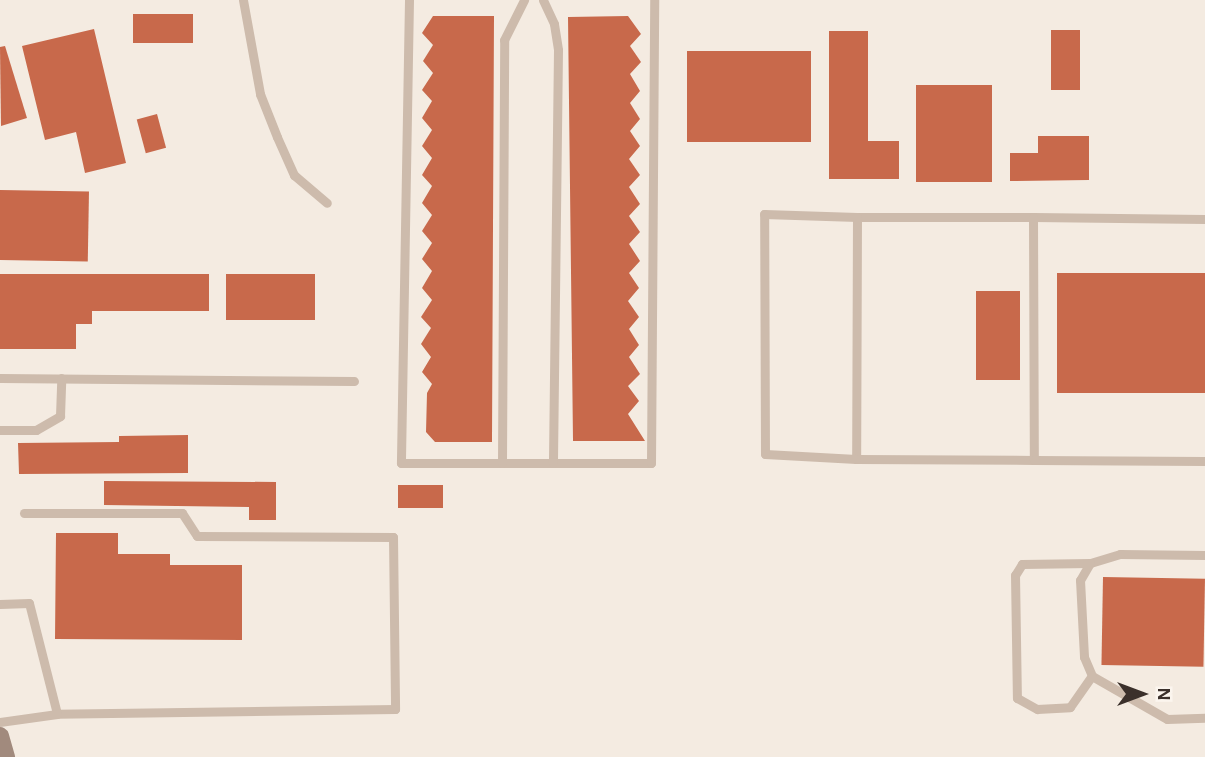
<!DOCTYPE html>
<html>
<head>
<meta charset="utf-8">
<style>
	body { margin:0 }
	#map { position:relative; width:1205px; height:757px; overflow:hidden; background:#f4ebe1; font-family:"Alegreya Sans",sans-serif }
	div>[style] { position:absolute }
	.building>* { inset:0; background:#c8694b; transform-origin:0 0 }
	.service>* { height:9px; margin:-4.5px; padding:0 4.5px; transform-origin:4.5px; border-radius:4.5px; background:#cdbbac }
	.secondary>* { height:18px; margin:-9px; padding:0 9px; transform-origin:9px; border-radius:9px; background:#a18a7d }
	span { translate:-50% -50%; white-space:nowrap; text-align:center; line-height:1.15; -webkit-text-stroke:5px #fbf5ee; paint-order:stroke }
	.north { position:absolute; left:1107px; top:659px; width:70px; height:70px; -webkit-text-stroke:5px #fbf5ee; paint-order:stroke; rotate:90deg; font-size:19px; font-weight:700; line-height:28px; text-align:center; color:#3b302b }
	.north::after { content:''; display:block; margin:auto; width:24px; height:32px; background:#3b302b; clip-path:polygon(50% 0,100% 100%,50% 72%,0 100%) }
</style>
</head>
<body>
<div id="map">
	<div class="building">
		<div style="left:133px;top:14px;width:60px;height:29px"></div>
		<div style="clip-path:polygon(433px 16px,494px 16px,492px 442px,435px 442px,426px 432px,427px 393px,432px 384px,422px 372px,431px 357px,421px 344px,431px 328px,421px 317px,432px 300px,422px 288px,432px 271px,422px 259px,432px 243px,422px 231px,432px 215px,422px 203px,432px 186px,422px 175px,432px 158px,422px 146px,432px 130px,422px 118px,432px 101px,422px 90px,433px 73px,423px 61px,433px 45px,422px 33px)"></div>
		<div style="clip-path:polygon(628px 16px,641px 34px,630px 46px,641px 62px,630px 74px,640px 91px,630px 103px,640px 119px,630px 131px,640px 146px,629px 159px,640px 175px,629px 187px,640px 204px,629px 216px,640px 232px,629px 244px,640px 261px,629px 273px,639px 288px,628px 301px,639px 317px,629px 329px,639px 345px,629px 357px,640px 374px,628px 386px,639px 401px,628px 414px,645px 441px,573px 441px,568px 17px)"></div>
		<div style="clip-path:polygon(94px 29px,126px 163px,85px 173px,76px 132px,45px 140px,22px 46px)"></div>
		<div style="left:1051px;top:30px;width:29px;height:60px"></div>
		<div style="clip-path:polygon(829px 31px,868px 31px,868px 141px,899px 141px,899px 179px,829px 179px)"></div>
		<div style="clip-path:polygon(5px 46px,27px 118px,1px 126px,0 47px)"></div>
		<div style="left:687px;top:51px;width:124px;height:91px"></div>
		<div style="left:916px;top:85px;width:76px;height:97px"></div>
		<div style="left:157px;top:114px;width:35px;height:21px;rotate:75deg"></div>
		<div style="clip-path:polygon(1038px 136px,1089px 136px,1089px 180px,1010px 181px,1010px 153px,1038px 153px)"></div>
		<div style="left:0;top:190px;width:89px;height:70px;rotate:1deg"></div>
		<div style="left:1057px;top:273px;width:148px;height:120px"></div>
		<div style="clip-path:polygon(0 274px,209px 274px,209px 311px,92px 311px,92px 324px,76px 324px,76px 349px,0 349px)"></div>
		<div style="left:226px;top:274px;width:89px;height:46px"></div>
		<div style="left:976px;top:291px;width:44px;height:89px"></div>
		<div style="clip-path:polygon(188px 435px,188px 473px,19px 474px,18px 443px,119px 442px,119px 436px)"></div>
		<div style="clip-path:polygon(104px 481px,276px 482px,276px 520px,249px 520px,249px 507px,104px 505px)"></div>
		<div style="left:398px;top:485px;width:45px;height:23px"></div>
		<div style="clip-path:polygon(56px 533px,118px 533px,118px 554px,170px 554px,170px 565px,242px 565px,242px 640px,55px 639px)"></div>
		<div style="left:1103px;top:577px;width:102px;height:88px;rotate:1deg"></div>
	</div>
	<div class="service">
		<div style="left:243px;top:0;width:96px;rotate:79.7deg"></div>
		<div style="left:260px;top:94px;width:46px;rotate:68.4deg"></div>
		<div style="left:277px;top:137px;width:42px;rotate:65.9deg"></div>
		<div style="left:294px;top:175px;width:43px;rotate:40.3deg"></div>
		<div style="left:409px;top:0;width:463px;rotate:91deg"></div>
		<div style="left:401px;top:463px;width:250px"></div>
		<div style="left:651px;top:463px;width:463px;rotate:-89.6deg"></div>
		<div style="left:543px;top:0;width:26px;rotate:65deg"></div>
		<div style="left:554px;top:24px;width:26px;rotate:81deg"></div>
		<div style="left:558px;top:50px;width:413px;rotate:90.7deg"></div>
		<div style="left:1033px;top:217px;width:176px;rotate:180deg"></div>
		<div style="left:857px;top:217px;width:242px;rotate:90.2deg"></div>
		<div style="left:856px;top:459px;width:178px;rotate:0.3deg"></div>
		<div style="left:1205px;top:219px;width:172px;rotate:-179.3deg"></div>
		<div style="left:1033px;top:217px;width:243px;rotate:89.8deg"></div>
		<div style="left:1034px;top:460px;width:171px;rotate:0.3deg"></div>
		<div style="left:0;top:378px;width:354px;rotate:0.5deg"></div>
		<div style="left:0;top:430px;width:36px"></div>
		<div style="left:36px;top:430px;width:28px;rotate:-30deg"></div>
		<div style="left:60px;top:416px;width:38px;rotate:-88deg"></div>
		<div style="left:856px;top:459px;width:91px;rotate:-176.9deg"></div>
		<div style="left:765px;top:454px;width:240px;rotate:-90.2deg"></div>
		<div style="left:764px;top:214px;width:93px;rotate:1.8deg"></div>
		<div style="left:502px;top:463px;width:423px;rotate:-89.7deg"></div>
		<div style="left:504px;top:40px;width:45px;rotate:-63.4deg"></div>
		<div style="left:24px;top:513px;width:158px"></div>
		<div style="left:182px;top:513px;width:27px;rotate:57deg"></div>
		<div style="left:197px;top:536px;width:196px;rotate:0.3deg"></div>
		<div style="left:393px;top:537px;width:172px;rotate:89.3deg"></div>
		<div style="left:395px;top:709px;width:338px;rotate:179.2deg"></div>
		<div style="left:1205px;top:555px;width:85px;rotate:-179.3deg"></div>
		<div style="left:1120px;top:554px;width:31px;rotate:163deg"></div>
		<div style="left:1090px;top:563px;width:20px;rotate:120deg"></div>
		<div style="left:1080px;top:580px;width:77px;rotate:87deg"></div>
		<div style="left:1084px;top:657px;width:21px;rotate:67deg"></div>
		<div style="left:1092px;top:676px;width:86px;rotate:29.8deg"></div>
		<div style="left:1167px;top:719px;width:38px;rotate:-2deg"></div>
		<div style="left:1090px;top:563px;width:68px;rotate:179.2deg"></div>
		<div style="left:1022px;top:564px;width:13px;rotate:122deg"></div>
		<div style="left:1015px;top:575px;width:123px;rotate:89.1deg"></div>
		<div style="left:1017px;top:698px;width:23px;rotate:29deg"></div>
		<div style="left:1037px;top:709px;width:33px;rotate:-3deg"></div>
		<div style="left:1070px;top:707px;width:38px;rotate:-55deg"></div>
		<div style="left:0;top:604px;width:29px;rotate:-2deg"></div>
		<div style="left:29px;top:603px;width:114px;rotate:75.8deg"></div>
		<div style="left:57px;top:714px;width:58px;rotate:172deg"></div>
	</div>
	<div class="secondary">
		<div style="left:0;top:736px;width:22px;rotate:74deg"></div>
	</div>
	<div class="north">N</div>
</div>
</body>
</html>
